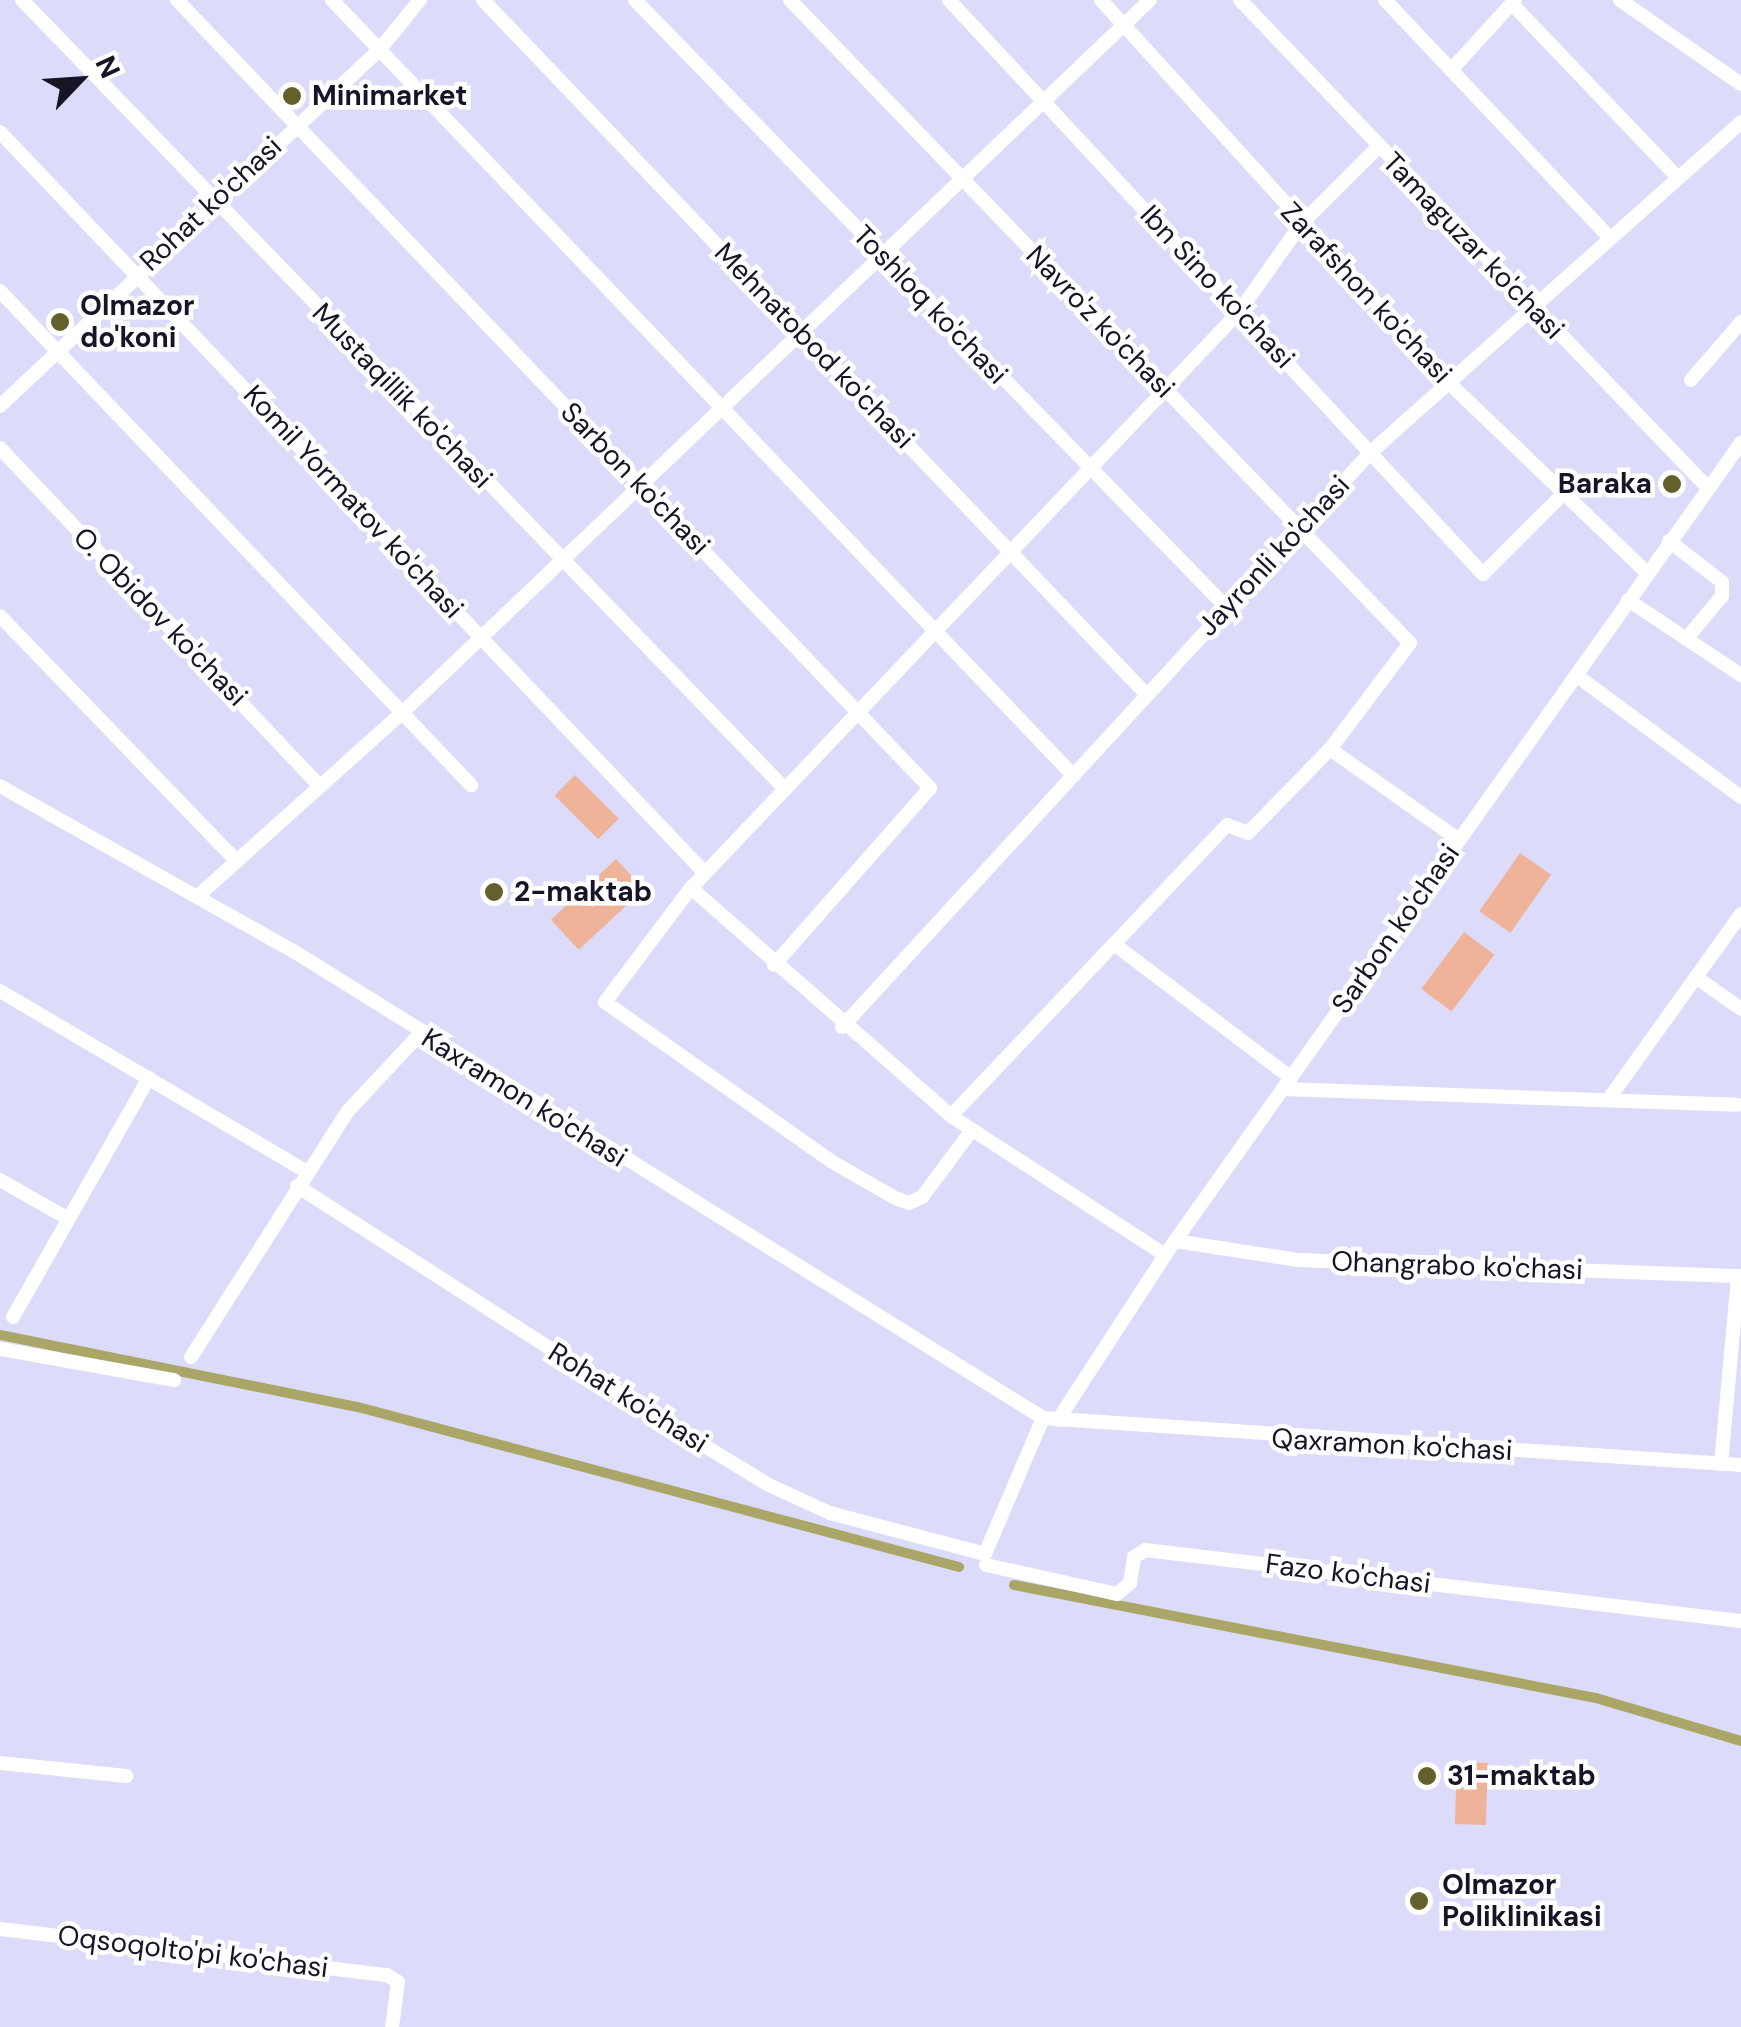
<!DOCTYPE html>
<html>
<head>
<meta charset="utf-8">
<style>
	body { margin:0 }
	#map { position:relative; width:1741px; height:2027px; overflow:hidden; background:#dcdcfa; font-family:"DM Sans",sans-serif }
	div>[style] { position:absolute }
	.green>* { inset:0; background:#eeb398; transform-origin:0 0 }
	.canal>* { height:10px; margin:-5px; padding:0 5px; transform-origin:5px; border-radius:5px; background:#a9a667 }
	.minor>* { height:14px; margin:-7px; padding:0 7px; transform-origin:7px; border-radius:7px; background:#fff }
	.dots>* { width:28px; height:28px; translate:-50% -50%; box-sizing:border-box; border:5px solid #fff; border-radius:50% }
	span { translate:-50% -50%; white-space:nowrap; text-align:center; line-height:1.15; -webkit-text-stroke:9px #fff; paint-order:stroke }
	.poi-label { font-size:28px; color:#161426; font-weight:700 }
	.left { translate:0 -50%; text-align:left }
	.right { translate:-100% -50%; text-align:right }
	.street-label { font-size:28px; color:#161426 }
	.north { position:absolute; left:30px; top:30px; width:100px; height:100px; -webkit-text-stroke:8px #fff; paint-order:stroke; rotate:65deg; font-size:28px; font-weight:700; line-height:40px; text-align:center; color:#161426 }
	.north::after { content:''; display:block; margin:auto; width:35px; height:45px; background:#161426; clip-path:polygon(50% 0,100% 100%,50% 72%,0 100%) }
</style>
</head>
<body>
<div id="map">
	<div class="green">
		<div style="left:575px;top:775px;width:62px;height:29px;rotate:45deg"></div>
		<div style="left:1520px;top:853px;width:38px;height:71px;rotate:35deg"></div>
		<div style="left:616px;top:859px;width:41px;height:89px;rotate:47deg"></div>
		<div style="left:1464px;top:932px;width:38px;height:71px;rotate:37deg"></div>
		<div style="left:1457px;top:1762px;width:31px;height:62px;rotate:2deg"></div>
	</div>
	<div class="canal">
		<div style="left:0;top:1335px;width:365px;rotate:11.4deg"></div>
		<div style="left:358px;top:1407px;width:622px;rotate:14.91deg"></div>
		<div style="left:1014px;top:1585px;width:593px;rotate:10.99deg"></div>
		<div style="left:1596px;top:1698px;width:151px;rotate:16.5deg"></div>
	</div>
	<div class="minor">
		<div style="left:22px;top:0;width:1098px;rotate:45.96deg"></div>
		<div style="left:177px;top:0;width:1090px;rotate:46.3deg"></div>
		<div style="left:930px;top:788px;width:236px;rotate:131.4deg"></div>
		<div style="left:332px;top:0;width:1071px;rotate:46.29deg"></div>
		<div style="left:483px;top:0;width:957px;rotate:46.31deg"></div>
		<div style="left:635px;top:0;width:849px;rotate:45.76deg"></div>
		<div style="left:790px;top:0;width:893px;rotate:46.04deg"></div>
		<div style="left:1410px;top:643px;width:133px;rotate:127deg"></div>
		<div style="left:1330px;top:749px;width:117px;rotate:134.3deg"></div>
		<div style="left:1248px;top:833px;width:22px;rotate:-159deg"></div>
		<div style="left:1227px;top:825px;width:401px;rotate:133.5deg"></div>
		<div style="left:949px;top:0;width:784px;rotate:47.07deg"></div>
		<div style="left:1483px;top:574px;width:115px;rotate:-45deg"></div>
		<div style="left:1101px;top:0;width:516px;rotate:47.75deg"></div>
		<div style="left:1448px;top:382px;width:276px;rotate:43.8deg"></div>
		<div style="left:1240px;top:0;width:676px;rotate:46.2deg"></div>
		<div style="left:1385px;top:0;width:328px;rotate:46.6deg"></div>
		<div style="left:1620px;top:0;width:147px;rotate:34.8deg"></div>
		<div style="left:1512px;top:4px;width:240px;rotate:46.3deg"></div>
		<div style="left:1451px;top:70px;width:95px;rotate:-47.6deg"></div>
		<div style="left:0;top:132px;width:1023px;rotate:46.43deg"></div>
		<div style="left:0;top:291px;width:683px;rotate:46.37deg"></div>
		<div style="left:1691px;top:380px;width:77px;rotate:-49.2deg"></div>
		<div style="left:0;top:406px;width:521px;rotate:-43.21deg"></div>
		<div style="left:380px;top:49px;width:63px;rotate:-50.8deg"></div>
		<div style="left:0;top:448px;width:464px;rotate:46.6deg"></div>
		<div style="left:1669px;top:541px;width:67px;rotate:37.7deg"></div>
		<div style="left:1722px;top:582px;width:14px;rotate:90deg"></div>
		<div style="left:1722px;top:596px;width:56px;rotate:129.9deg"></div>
		<div style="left:1628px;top:600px;width:136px;rotate:33.6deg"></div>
		<div style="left:0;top:616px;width:339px;rotate:46deg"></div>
		<div style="left:1576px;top:675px;width:205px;rotate:36.5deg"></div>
		<div style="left:1330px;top:749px;width:158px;rotate:35.2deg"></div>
		<div style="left:0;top:786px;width:338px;rotate:29.4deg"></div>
		<div style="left:295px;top:952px;width:881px;rotate:31.92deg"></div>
		<div style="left:1043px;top:1418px;width:700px;rotate:3.85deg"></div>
		<div style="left:691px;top:888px;width:346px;rotate:41.2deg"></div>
		<div style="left:951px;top:1116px;width:255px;rotate:33deg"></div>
		<div style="left:199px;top:895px;width:274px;rotate:-41.9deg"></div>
		<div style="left:403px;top:712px;width:1032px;rotate:-43.63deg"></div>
		<div style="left:1114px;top:944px;width:222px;rotate:37.1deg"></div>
		<div style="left:1696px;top:977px;width:55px;rotate:35.4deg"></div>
		<div style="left:0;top:991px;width:355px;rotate:30.5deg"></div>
		<div style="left:842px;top:1027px;width:781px;rotate:-47.39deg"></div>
		<div style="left:1371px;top:452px;width:496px;rotate:-41.7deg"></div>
		<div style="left:1283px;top:1089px;width:454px;rotate:2deg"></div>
		<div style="left:1608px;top:1100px;width:229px;rotate:-54.4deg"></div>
		<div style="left:972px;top:1130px;width:84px;rotate:126.7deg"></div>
		<div style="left:922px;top:1197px;width:14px;rotate:155deg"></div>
		<div style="left:909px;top:1203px;width:15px;rotate:-160deg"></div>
		<div style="left:895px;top:1198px;width:74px;rotate:-150deg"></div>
		<div style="left:831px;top:1161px;width:276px;rotate:-144.9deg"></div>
		<div style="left:605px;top:1002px;width:143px;rotate:-53deg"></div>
		<div style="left:691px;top:888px;width:795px;rotate:-46.43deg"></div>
		<div style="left:1239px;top:312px;width:108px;rotate:-54.8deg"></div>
		<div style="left:1301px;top:224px;width:109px;rotate:-45deg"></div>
		<div style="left:0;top:1180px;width:77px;rotate:29.6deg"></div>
		<div style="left:297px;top:1186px;width:426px;rotate:32.7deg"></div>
		<div style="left:655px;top:1416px;width:133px;rotate:31.2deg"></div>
		<div style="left:769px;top:1485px;width:67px;rotate:24.7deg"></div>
		<div style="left:830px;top:1513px;width:160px;rotate:14.8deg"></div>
		<div style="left:985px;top:1554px;width:148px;rotate:-66.9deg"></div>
		<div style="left:1175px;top:1241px;width:124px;rotate:8.8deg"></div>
		<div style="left:1298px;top:1260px;width:443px;rotate:2.1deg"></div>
		<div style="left:13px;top:1317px;width:275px;rotate:-60.4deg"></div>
		<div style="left:0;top:1349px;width:177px;rotate:10.1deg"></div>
		<div style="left:191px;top:1357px;width:292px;rotate:-57.5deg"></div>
		<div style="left:348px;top:1111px;width:105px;rotate:-46.9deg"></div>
		<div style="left:1058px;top:1420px;width:197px;rotate:-57deg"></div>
		<div style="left:1165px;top:1255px;width:996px;rotate:-54.65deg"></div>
		<div style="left:1721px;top:1464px;width:189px;rotate:-84.8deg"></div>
		<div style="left:986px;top:1565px;width:134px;rotate:12.5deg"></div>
		<div style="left:1117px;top:1594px;width:17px;rotate:-40deg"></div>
		<div style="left:1130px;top:1583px;width:26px;rotate:-81deg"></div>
		<div style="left:1134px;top:1557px;width:13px;rotate:-32deg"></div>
		<div style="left:1145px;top:1550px;width:600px;rotate:6.79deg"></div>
		<div style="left:0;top:1763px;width:127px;rotate:5.9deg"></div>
		<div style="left:0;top:1929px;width:390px;rotate:6.8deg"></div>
		<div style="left:387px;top:1975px;width:13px;rotate:32deg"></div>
		<div style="left:398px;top:1982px;width:45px;rotate:97.6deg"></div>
	</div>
	<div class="dots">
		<div style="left:292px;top:96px;background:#63602c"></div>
		<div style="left:60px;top:322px;background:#63602c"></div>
		<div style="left:1672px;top:484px;background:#63602c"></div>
		<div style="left:494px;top:892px;background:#63602c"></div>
		<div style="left:1427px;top:1776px;background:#63602c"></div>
		<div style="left:1419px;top:1901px;background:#63602c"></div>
	</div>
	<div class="poi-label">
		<span class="left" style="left:312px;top:96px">Minimarket</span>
		<span class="left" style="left:80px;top:322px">Olmazor<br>do'koni</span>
		<span class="right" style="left:1652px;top:484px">Baraka</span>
		<span class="left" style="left:514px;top:892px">2-maktab</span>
		<span class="left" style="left:1447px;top:1776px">31-maktab</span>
		<span class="left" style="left:1442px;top:1901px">Olmazor<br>Poliklinikasi</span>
	</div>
	<div class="street-label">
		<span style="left:211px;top:204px;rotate:-43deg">Rohat ko'chasi</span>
		<span style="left:1473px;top:246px;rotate:46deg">Tamaguzar ko'chasi</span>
		<span style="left:1217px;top:287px;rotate:47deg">Ibn Sino ko'chasi</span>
		<span style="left:1366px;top:293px;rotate:47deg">Zarafshon ko'chasi</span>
		<span style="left:930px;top:305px;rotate:46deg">Toshloq ko'chasi</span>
		<span style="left:1100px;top:322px;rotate:46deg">Navro'z ko'chasi</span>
		<span style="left:814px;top:346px;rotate:46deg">Mehnatobod ko'chasi</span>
		<span style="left:402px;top:396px;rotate:46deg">Mustaqillik ko'chasi</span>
		<span style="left:635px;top:479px;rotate:46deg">Sarbon ko'chasi</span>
		<span style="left:353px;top:502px;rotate:47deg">Komil Yormatov ko'chasi</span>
		<span style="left:1274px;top:556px;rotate:-47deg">Jayronli ko'chasi</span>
		<span style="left:160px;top:617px;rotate:46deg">O. Obidov ko'chasi</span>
		<span style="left:1396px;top:929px;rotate:-55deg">Sarbon ko'chasi</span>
		<span style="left:524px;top:1098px;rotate:32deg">Kaxramon ko'chasi</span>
		<span style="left:1457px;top:1266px;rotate:2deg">Ohangrabo ko'chasi</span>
		<span style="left:628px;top:1398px;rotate:32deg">Rohat ko'chasi</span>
		<span style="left:1392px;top:1445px;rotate:3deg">Qaxramon ko'chasi</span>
		<span style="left:1348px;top:1574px;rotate:7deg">Fazo ko'chasi</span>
		<span style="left:193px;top:1952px;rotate:7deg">Oqsoqolto'pi ko'chasi</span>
	</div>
	<div class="north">N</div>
</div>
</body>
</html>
